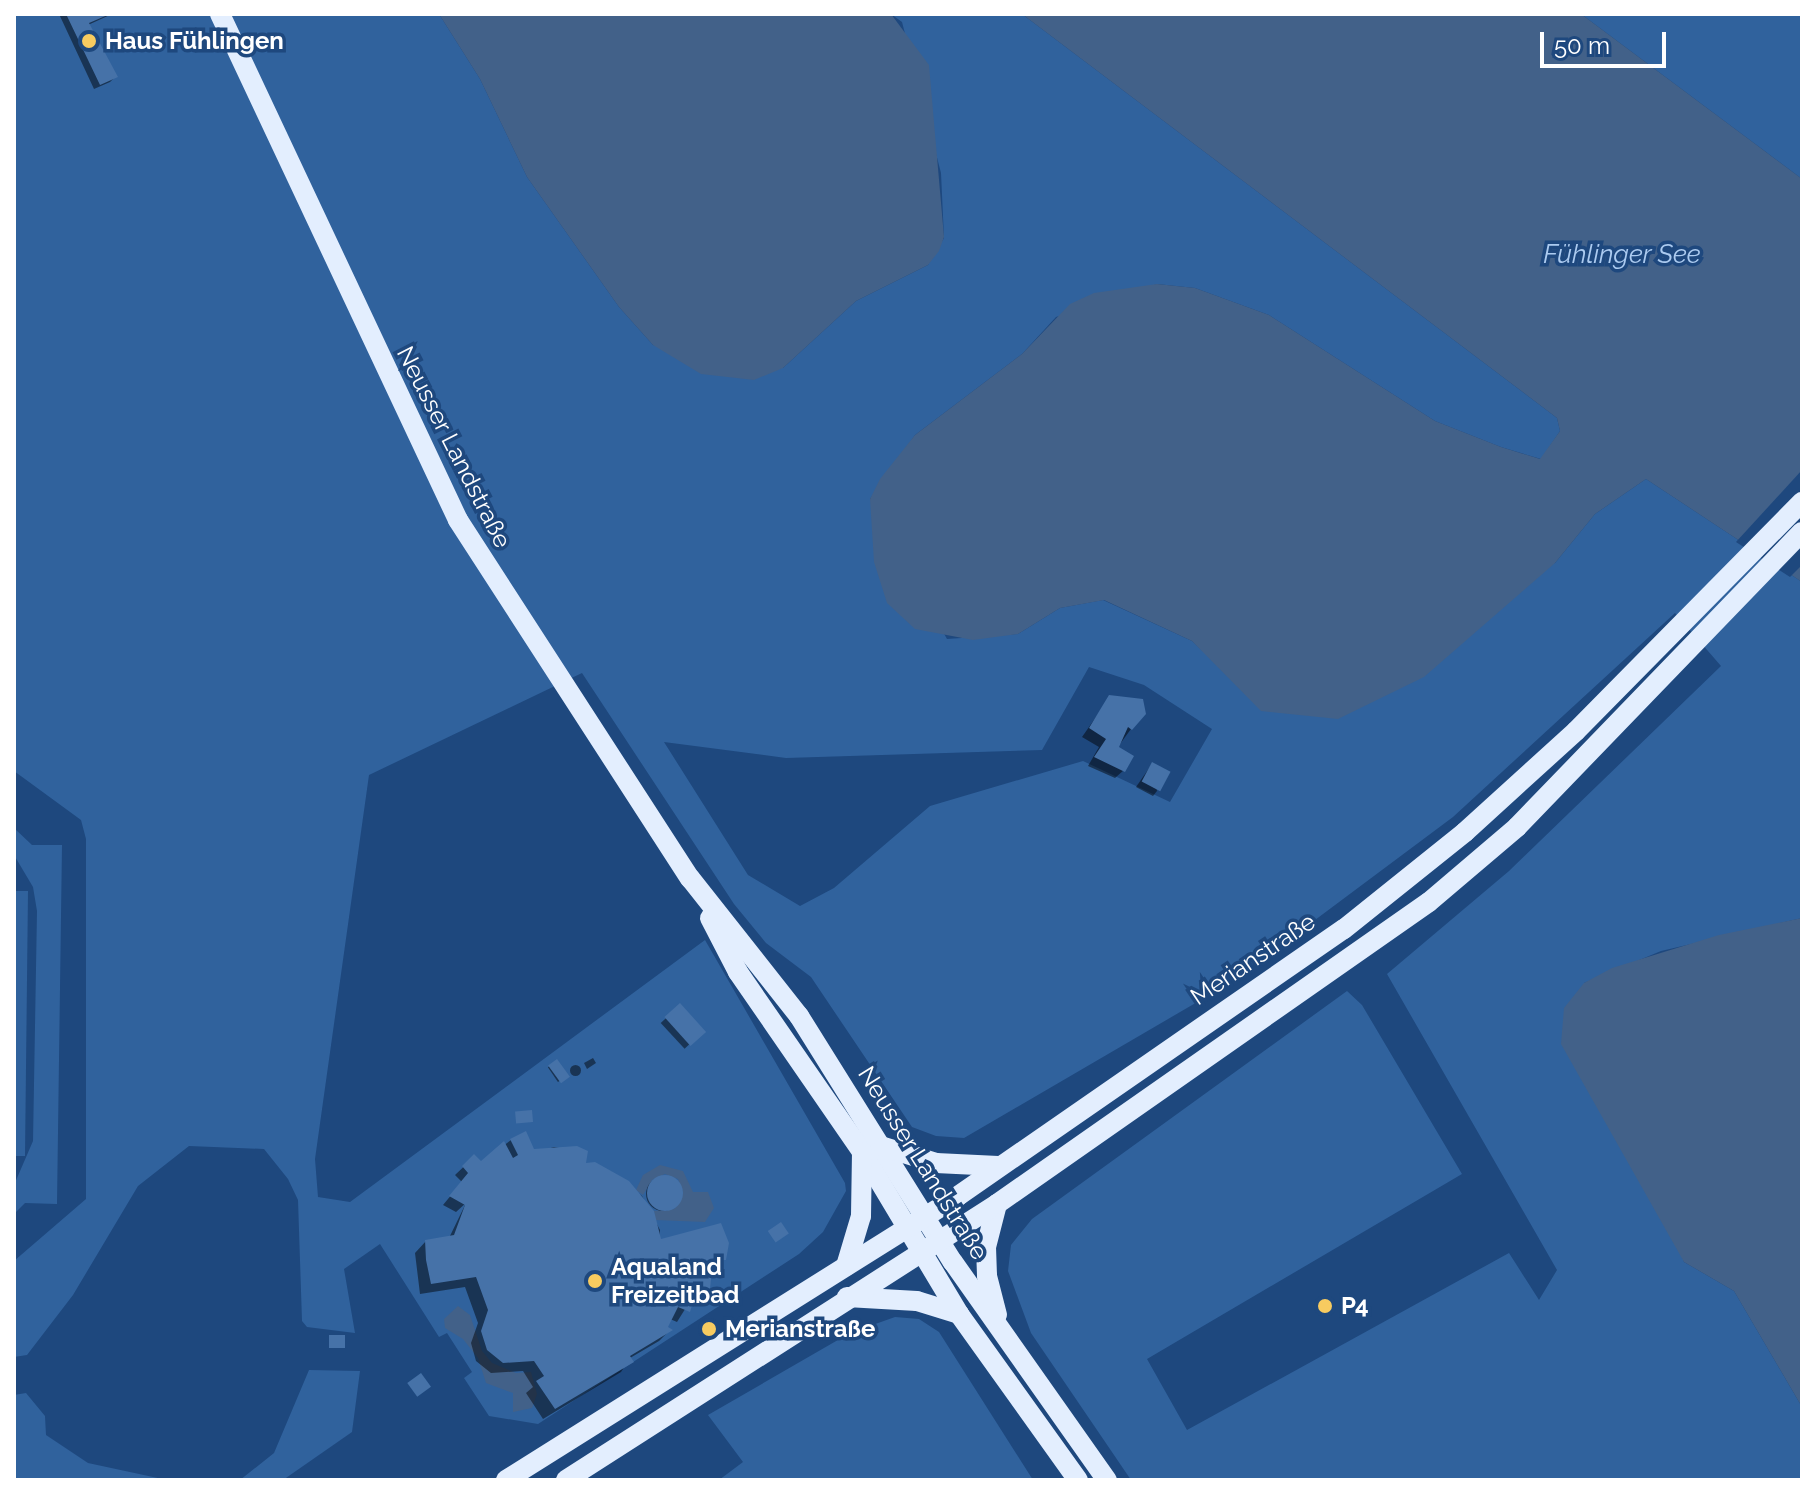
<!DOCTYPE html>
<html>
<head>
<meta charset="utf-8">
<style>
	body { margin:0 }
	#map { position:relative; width:1816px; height:1494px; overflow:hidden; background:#1e487e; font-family:Raleway,sans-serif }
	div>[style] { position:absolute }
	.green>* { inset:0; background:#30629d }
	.water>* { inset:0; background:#426189 }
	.pier>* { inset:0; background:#1e487e }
	.shadow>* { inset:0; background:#0007; transform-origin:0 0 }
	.round { border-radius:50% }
	.building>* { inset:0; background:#4672a8; transform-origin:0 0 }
	.major>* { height:20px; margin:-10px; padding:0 10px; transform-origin:10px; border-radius:10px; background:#e3eefe }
	.dots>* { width:22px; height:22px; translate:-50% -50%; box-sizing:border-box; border:4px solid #1e487e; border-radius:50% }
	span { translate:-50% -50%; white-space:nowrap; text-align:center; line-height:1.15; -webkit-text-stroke:7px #1e487e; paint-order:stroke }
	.poi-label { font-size:24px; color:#fff; font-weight:700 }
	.left { translate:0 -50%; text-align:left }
	.street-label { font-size:24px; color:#fff }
	.water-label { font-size:26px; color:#accbf0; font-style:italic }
	.frame { position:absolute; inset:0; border:16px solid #fff; pointer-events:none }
	.scale { position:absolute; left:1540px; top:32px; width:126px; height:36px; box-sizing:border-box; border:4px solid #fff; border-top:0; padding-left:10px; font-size:24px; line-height:28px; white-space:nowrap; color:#fff; -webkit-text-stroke:6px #1e487e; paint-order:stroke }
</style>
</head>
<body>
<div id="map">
	<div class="green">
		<div style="clip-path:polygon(evenodd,14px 14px,439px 14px,480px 79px,527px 177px,619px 307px,653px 345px,783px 368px,856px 301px,928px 265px,944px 238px,941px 173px,902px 22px,891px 14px,1022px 14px,1557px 418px,1560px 431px,1541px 459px,1501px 447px,1435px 421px,1269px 315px,1195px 288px,1157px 284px,1056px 317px,1022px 354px,915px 435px,870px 499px,947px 639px,1018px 634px,1060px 608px,1103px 600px,1192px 641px,1224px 671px,1555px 563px,1595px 514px,1646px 479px,1802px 582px,1802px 918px,1661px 951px,1584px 983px,1684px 1262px,1734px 1291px,1802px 1407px,1802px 1480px,1131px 1480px,1031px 1333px,1008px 1271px,1011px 1245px,1032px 1219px,1347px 991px,1362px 1005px,1462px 1174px,1147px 1359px,1187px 1430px,1509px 1253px,1539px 1300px,1557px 1270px,1387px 974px,1509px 871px,1721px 666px,1675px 613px,1453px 817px,1315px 920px,1223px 987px,964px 1138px,936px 1136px,912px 1127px,811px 977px,766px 943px,734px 904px,582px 673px,369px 775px,315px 1159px,318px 1197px,350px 1202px,705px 940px,845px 1183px,846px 1191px,823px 1232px,799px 1254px,538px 1424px,489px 1416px,464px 1378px,472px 1372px,447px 1333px,439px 1337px,380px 1244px,344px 1269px,355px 1333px,307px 1327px,302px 1321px,298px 1200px,288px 1179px,264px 1149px,189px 1146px,138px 1186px,73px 1295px,27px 1355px,14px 1357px,14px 1261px,86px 1199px,86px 839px,81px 820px,14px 771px,14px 14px,1089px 667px,1144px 685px,1212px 729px,1170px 802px,1083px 761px,930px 806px,834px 888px,800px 906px,748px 875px,664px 742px,786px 758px,1042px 750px,1089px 667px)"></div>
		<div style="clip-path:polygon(1581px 14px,1802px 14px,1802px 179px)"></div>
		<div style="clip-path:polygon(14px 828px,32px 845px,62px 845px,57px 1204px,25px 1203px,14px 1214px,14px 1185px,33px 1141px,37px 911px,33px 887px,14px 855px)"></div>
		<div style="clip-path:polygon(14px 891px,28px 891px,25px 1156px,14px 1156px)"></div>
		<div style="clip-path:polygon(895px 1317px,919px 1319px,939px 1332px,1033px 1480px,719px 1480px,743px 1462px,708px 1415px,850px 1333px)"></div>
		<div style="clip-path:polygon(309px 1370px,360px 1371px,352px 1432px,283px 1480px,240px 1480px,274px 1453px)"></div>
		<div style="clip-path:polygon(26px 1393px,45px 1416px,46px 1435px,88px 1463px,167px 1480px,14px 1480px,14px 1395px)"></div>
	</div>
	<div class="water">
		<div style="clip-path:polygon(439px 14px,891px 14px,929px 65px,944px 237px,939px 251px,928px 265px,856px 301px,783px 368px,754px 380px,701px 374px,653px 345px,619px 307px,527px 177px,480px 79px)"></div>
		<div style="clip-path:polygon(1022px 14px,1581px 14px,1802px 179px,1802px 582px,1646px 479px,1595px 514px,1555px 563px,1424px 677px,1338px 719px,1261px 711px,1192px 641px,1104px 600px,1060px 608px,1018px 634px,973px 640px,915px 629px,887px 603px,874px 562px,870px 499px,880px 479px,915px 435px,1022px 354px,1070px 304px,1094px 293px,1157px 284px,1195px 288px,1269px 315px,1435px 421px,1501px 447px,1540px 459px,1560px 431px,1557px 418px)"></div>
		<div style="clip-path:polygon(1802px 918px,1802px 1407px,1734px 1291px,1684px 1262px,1561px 1044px,1564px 1008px,1584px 983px,1612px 968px,1719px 935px)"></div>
		<div style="clip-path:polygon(660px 1165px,683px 1171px,693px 1192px,708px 1192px,714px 1208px,705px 1222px,655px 1220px,654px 1211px,674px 1209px,683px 1193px,678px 1179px,665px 1174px,652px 1180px,643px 1195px,636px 1190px,643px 1175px)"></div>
		<div style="clip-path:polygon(458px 1306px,470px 1315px,482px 1351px,492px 1363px,516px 1373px,531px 1372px,537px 1394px,532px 1408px,513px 1412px,513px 1393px,486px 1383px,478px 1358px,463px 1339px,445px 1328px,444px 1319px)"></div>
	</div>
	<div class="pier">
		<div style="clip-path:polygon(1802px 470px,1802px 565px,1790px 577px,1736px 542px)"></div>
	</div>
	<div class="shadow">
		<div style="clip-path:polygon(59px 14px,112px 14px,88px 25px,115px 77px,110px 82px,94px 89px)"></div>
		<div style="clip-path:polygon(1110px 697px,1131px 729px,1117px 748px,1124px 770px,1115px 778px,1088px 766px,1099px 747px,1082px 737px)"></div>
		<div style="clip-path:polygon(1152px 764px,1157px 791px,1153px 796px,1136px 787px)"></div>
		<div style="left:679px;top:1006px;width:35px;height:25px;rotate:47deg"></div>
		<div style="clip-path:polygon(593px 1058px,596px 1063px,587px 1069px,584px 1063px)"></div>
		<div style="left:557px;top:1061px;width:18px;height:11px;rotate:56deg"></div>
		<div class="round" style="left:569.5px;top:1064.5px;width:11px;height:11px"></div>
		<div style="clip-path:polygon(511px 1140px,524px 1156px,554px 1147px,586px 1153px,583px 1164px,612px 1172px,642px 1196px,660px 1230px,659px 1242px,724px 1259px,710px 1270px,708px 1288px,692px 1298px,677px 1322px,670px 1319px,665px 1327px,670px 1330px,659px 1341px,630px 1358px,621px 1372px,543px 1419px,526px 1393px,533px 1387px,523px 1371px,491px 1373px,476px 1361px,471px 1343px,478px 1323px,465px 1287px,420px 1294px,415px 1253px,426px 1241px,449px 1238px,466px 1203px,456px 1212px,443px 1205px,462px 1182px,455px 1175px,474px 1157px,481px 1163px)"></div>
		<div class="round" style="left:646px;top:1177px;width:34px;height:34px"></div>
	</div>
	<div class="building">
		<div style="clip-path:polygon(66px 14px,110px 14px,89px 23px,118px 77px,100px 85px)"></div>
		<div style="clip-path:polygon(1109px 695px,1143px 699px,1146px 714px,1132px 730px,1128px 727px,1119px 747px,1134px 756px,1125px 772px,1094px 757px,1106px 739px,1089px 728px)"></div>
		<div style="left:1152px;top:762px;width:21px;height:22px;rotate:28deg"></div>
		<div style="left:680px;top:1003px;width:39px;height:21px;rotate:48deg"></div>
		<div style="left:557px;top:1059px;width:22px;height:11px;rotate:54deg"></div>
		<div style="left:532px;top:1110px;width:12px;height:17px;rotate:85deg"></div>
		<div style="clip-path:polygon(526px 1131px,534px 1149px,577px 1146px,588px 1151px,586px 1163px,595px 1162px,629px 1181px,654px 1211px,661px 1239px,721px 1223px,729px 1243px,726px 1260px,713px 1260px,710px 1289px,698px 1286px,690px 1312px,678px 1307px,668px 1327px,673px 1330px,630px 1356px,634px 1362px,555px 1409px,536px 1381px,544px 1376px,534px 1361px,503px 1363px,487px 1350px,481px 1331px,488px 1310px,476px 1277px,431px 1284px,426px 1260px,425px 1240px,454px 1235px,465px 1205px,449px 1196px,468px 1173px,462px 1166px,474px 1154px,481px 1161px,504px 1141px,513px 1158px,518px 1155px,510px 1139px)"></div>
		<div class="round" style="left:647px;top:1175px;width:36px;height:36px"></div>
		<div style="left:781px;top:1222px;width:14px;height:16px;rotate:56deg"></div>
		<div style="left:329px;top:1335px;width:16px;height:13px"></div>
		<div style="left:421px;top:1373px;width:17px;height:17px;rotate:54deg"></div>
	</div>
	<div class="major">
		<div style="left:220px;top:14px;width:559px;rotate:64.81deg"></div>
		<div style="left:458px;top:520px;width:427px;rotate:57.1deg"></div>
		<div style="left:690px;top:878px;width:176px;rotate:51.7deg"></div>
		<div style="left:799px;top:1016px;width:290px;rotate:58deg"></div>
		<div style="left:953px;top:1262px;width:267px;rotate:54.8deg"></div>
		<div style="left:710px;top:918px;width:61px;rotate:62.6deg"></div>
		<div style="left:738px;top:972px;width:219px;rotate:55.4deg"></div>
		<div style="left:862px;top:1152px;width:189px;rotate:59.1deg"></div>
		<div style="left:959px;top:1314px;width:204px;rotate:54.4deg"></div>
		<div style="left:884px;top:1147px;width:54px;rotate:17.1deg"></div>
		<div style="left:936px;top:1163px;width:62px;rotate:2.8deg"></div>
		<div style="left:997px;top:1204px;width:44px;rotate:104.3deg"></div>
		<div style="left:986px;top:1247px;width:29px;rotate:88deg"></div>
		<div style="left:987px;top:1276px;width:40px;rotate:75.6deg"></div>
		<div style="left:846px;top:1266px;width:52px;rotate:-73.3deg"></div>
		<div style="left:861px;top:1216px;width:64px;rotate:-89.1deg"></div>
		<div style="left:847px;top:1297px;width:70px;rotate:3.3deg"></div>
		<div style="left:917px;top:1301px;width:44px;rotate:17.2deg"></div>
		<div style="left:506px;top:1480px;width:534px;rotate:-32.14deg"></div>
		<div style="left:958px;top:1196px;width:469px;rotate:-34.7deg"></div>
		<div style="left:1344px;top:929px;width:155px;rotate:-38.7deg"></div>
		<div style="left:1465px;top:832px;width:150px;rotate:-42.3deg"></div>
		<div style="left:1576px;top:731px;width:322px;rotate:-45.4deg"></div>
		<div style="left:566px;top:1480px;width:512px;rotate:-32.63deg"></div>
		<div style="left:997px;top:1204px;width:527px;rotate:-34.96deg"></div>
		<div style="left:1429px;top:902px;width:116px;rotate:-40.4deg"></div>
		<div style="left:1517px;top:827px;width:410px;rotate:-46deg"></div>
	</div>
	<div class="dots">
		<div style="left:89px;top:41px;background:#f7cb60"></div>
		<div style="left:595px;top:1281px;background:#f7cb60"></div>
		<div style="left:1325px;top:1306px;background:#f7cb60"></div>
		<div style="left:709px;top:1329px;background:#f7cb60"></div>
	</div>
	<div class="poi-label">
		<span class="left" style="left:105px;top:41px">Haus Fühlingen</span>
		<span class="left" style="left:611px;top:1281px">Aqualand<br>Freizeitbad</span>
		<span class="left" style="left:1341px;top:1306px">P4</span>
		<span class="left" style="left:725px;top:1329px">Merianstraße</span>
	</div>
	<div class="street-label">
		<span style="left:454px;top:447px;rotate:63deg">Neusser Landstraße</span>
		<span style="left:1253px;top:959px;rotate:-34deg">Merianstraße</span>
		<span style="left:923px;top:1163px;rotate:58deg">Neusser Landstraße</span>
	</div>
	<div class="water-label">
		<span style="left:1622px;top:255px">Fühlinger See</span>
	</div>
	<div class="frame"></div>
	<div class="scale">50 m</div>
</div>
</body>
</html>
